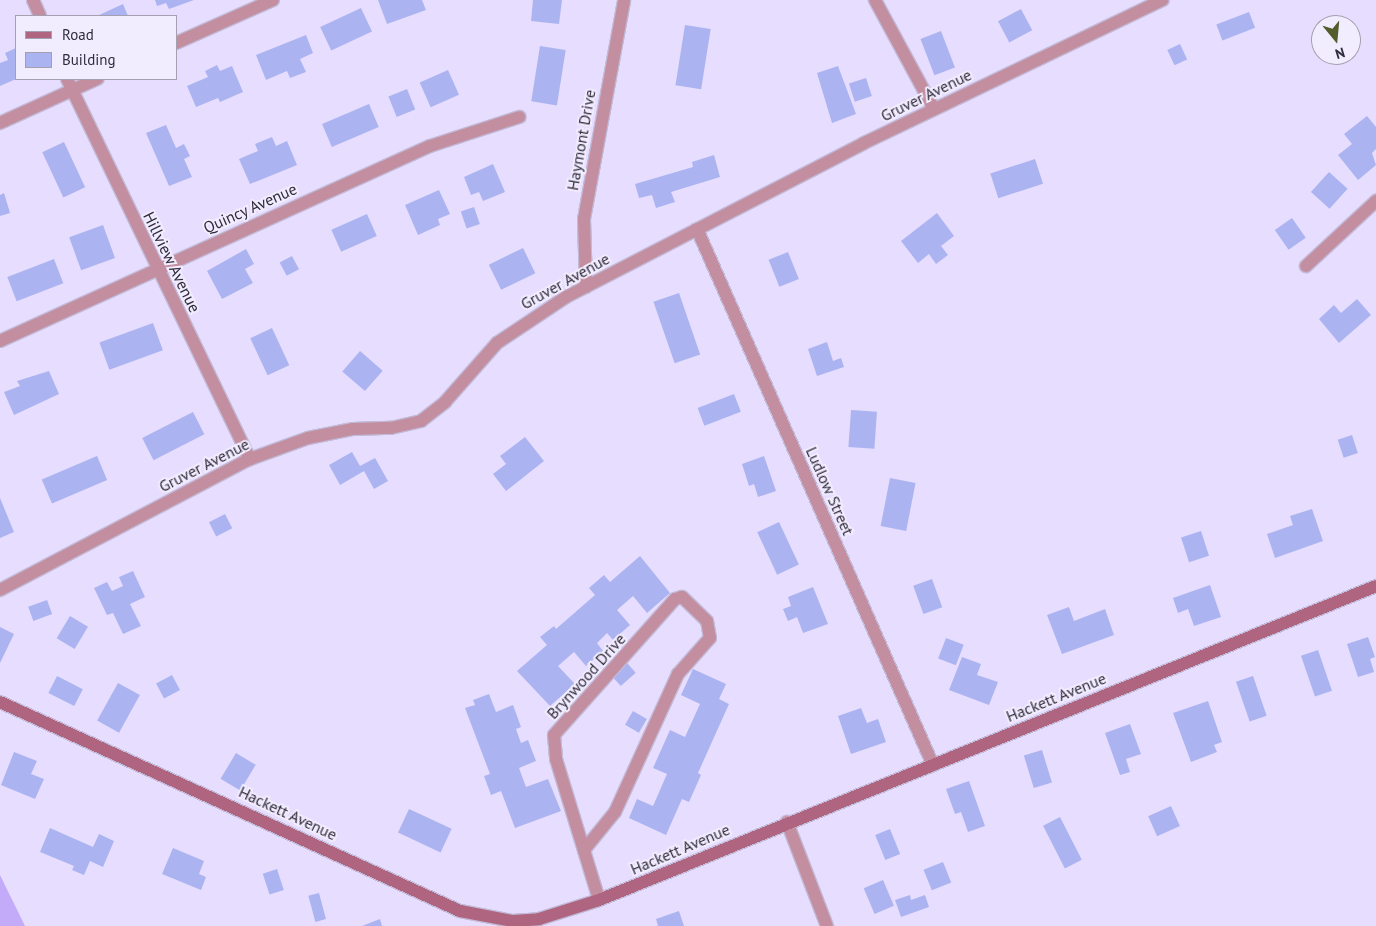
<!DOCTYPE html>
<html>
<head>
<meta charset="utf-8">
<style>
	body { margin:0 }
	#map { position:relative; width:1376px; height:926px; overflow:hidden; background:#e7ddff; font-family:"PT Sans",sans-serif }
	div>[style] { position:absolute }
	.green>* { inset:0; background:#c4abfa }
	.building>* { inset:0; background:#abb4f1; transform-origin:0 0 }
	.roads { filter:drop-shadow(1px 0 #c2bad8) drop-shadow(-1px 0 #c2bad8) drop-shadow(0 1px #c2bad8) drop-shadow(0 -1px #c2bad8) }
	.minor>* { height:12px; margin:-6px; padding:0 6px; transform-origin:6px; border-radius:6px; background:#c38fa0 }
	.secondary>* { height:12px; margin:-6px; padding:0 6px; transform-origin:6px; border-radius:6px; background:#af657f }
	span { translate:-50% -50%; white-space:nowrap; text-align:center; line-height:1.15; -webkit-text-stroke:4px #f2edfe; paint-order:stroke }
	.street-label { font-size:16px; color:#302c3c }
	.legend { position:absolute; left:15px; top:15px; width:162px; height:65px; box-sizing:border-box; background:#f2edfe; border:1px solid #a4a0b0; margin:0; padding:6px 9px; list-style:none; font-size:15px; color:#302c3c }
	.legend li { display:flex; align-items:center; gap:10px; height:25px }
	.legend b { width:25px; border:1px solid #a4a0b0 }
	.north { position:absolute; left:1311px; top:15px; width:50px; height:50px; box-sizing:border-box; background:#f2edfe; border:1px solid #a4a0b0; border-radius:50%; rotate:163deg; font-size:14px; font-weight:700; line-height:20px; text-align:center; color:#302c3c }
	.north::after { content:''; display:block; margin:auto; width:18px; height:22px; background:#535c2b; clip-path:polygon(50% 0,100% 100%,50% 72%,0 100%) }
</style>
</head>
<body>
<div id="map">
	<div class="green">
		<div style="clip-path:polygon(0 875px,25px 926px,0 926px)"></div>
	</div>
	<div class="building">
		<div style="clip-path:polygon(155px 0,194px 0,169px 9px,166px 3px,157px 6px)"></div>
		<div style="clip-path:polygon(378px 0,422px 0,426px 10px,387px 24px)"></div>
		<div style="clip-path:polygon(533px 0,562px 0,559px 24px,531px 21px)"></div>
		<div style="clip-path:polygon(123px 4px,128px 16px,97px 16px)"></div>
		<div style="left:361px;top:8px;width:26px;height:45px;rotate:65deg"></div>
		<div style="left:1021px;top:9px;width:24px;height:26px;rotate:62deg"></div>
		<div style="left:1249px;top:12px;width:17px;height:35px;rotate:69deg"></div>
		<div style="left:685px;top:25px;width:26px;height:61px;rotate:9deg"></div>
		<div style="left:941px;top:31px;width:39px;height:22px;rotate:69deg"></div>
		<div style="clip-path:polygon(306px 35px,313px 53px,300px 59px,306px 72px,290px 78px,287px 71px,266px 80px,256px 55px)"></div>
		<div style="left:1180px;top:44px;width:17px;height:14px;rotate:65deg"></div>
		<div style="left:540px;top:46px;width:26px;height:56px;rotate:9deg"></div>
		<div style="clip-path:polygon(16px 48px,16px 79px,0 86px,0 63px,8px 60px,5px 53px)"></div>
		<div style="clip-path:polygon(217px 65px,220px 71px,232px 66px,243px 92px,220px 102px,218px 98px,196px 107px,187px 86px,208px 77px,205px 71px)"></div>
		<div style="clip-path:polygon(838px 66px,856px 114px,832px 123px,817px 73px)"></div>
		<div style="left:448px;top:70px;width:27px;height:31px;rotate:66deg"></div>
		<div style="left:866px;top:78px;width:19px;height:18px;rotate:72deg"></div>
		<div style="left:407px;top:89px;width:22px;height:20px;rotate:68deg"></div>
		<div style="left:369px;top:104px;width:25px;height:51px;rotate:67deg"></div>
		<div style="clip-path:polygon(1367px 116px,1376px 127px,1376px 149px,1372px 153px,1376px 165px,1358px 180px,1338px 155px,1352px 144px,1344px 134px)"></div>
		<div style="clip-path:polygon(166px 125px,176px 148px,184px 144px,190px 156px,184px 159px,192px 177px,169px 186px,146px 133px)"></div>
		<div style="clip-path:polygon(272px 137px,276px 146px,287px 141px,297px 165px,250px 184px,239px 159px,258px 151px,255px 144px)"></div>
		<div style="left:64px;top:142px;width:50px;height:24px;rotate:65deg"></div>
		<div style="clip-path:polygon(714px 155px,720px 177px,671px 192px,675px 202px,656px 208px,652px 195px,639px 198px,635px 184px,693px 167px,692px 162px)"></div>
		<div style="left:1035px;top:159px;width:26px;height:47px;rotate:72deg"></div>
		<div style="clip-path:polygon(493px 164px,505px 192px,483px 201px,479px 192px,471px 195px,464px 177px)"></div>
		<div style="left:1329px;top:172px;width:25px;height:27px;rotate:42deg"></div>
		<div style="clip-path:polygon(439px 190px,450px 214px,438px 219px,440px 225px,418px 235px,405px 205px)"></div>
		<div style="clip-path:polygon(4px 193px,10px 213px,0 216px,0 195px)"></div>
		<div style="left:474px;top:207px;width:18px;height:14px;rotate:71deg"></div>
		<div style="clip-path:polygon(937px 213px,954px 236px,941px 246px,948px 255px,936px 264px,929px 254px,918px 263px,901px 241px)"></div>
		<div style="left:367px;top:214px;width:24px;height:39px;rotate:66deg"></div>
		<div style="left:1292px;top:218px;width:24px;height:21px;rotate:55deg"></div>
		<div style="left:103px;top:225px;width:35px;height:36px;rotate:70deg"></div>
		<div style="left:523px;top:248px;width:28px;height:38px;rotate:64deg"></div>
		<div style="clip-path:polygon(246px 249px,254px 264px,245px 269px,253px 283px,222px 299px,207px 271px)"></div>
		<div style="left:788px;top:252px;width:29px;height:21px;rotate:68deg"></div>
		<div style="left:292px;top:256px;width:15px;height:14px;rotate:62deg"></div>
		<div style="left:54px;top:259px;width:26px;height:50px;rotate:69deg"></div>
		<div style="left:679px;top:293px;width:65px;height:27px;rotate:71deg"></div>
		<div style="clip-path:polygon(1357px 299px,1371px 315px,1339px 343px,1319px 319px,1334px 305px,1341px 313px)"></div>
		<div style="left:153px;top:323px;width:29px;height:57px;rotate:70deg"></div>
		<div style="left:272px;top:328px;width:41px;height:24px;rotate:65deg"></div>
		<div style="clip-path:polygon(827px 342px,833px 361px,841px 358px,844px 367px,817px 376px,808px 349px)"></div>
		<div style="left:360px;top:351px;width:30px;height:27px;rotate:41deg"></div>
		<div style="clip-path:polygon(49px 371px,59px 394px,14px 415px,4px 392px,20px 386px,17px 381px)"></div>
		<div style="left:734px;top:394px;width:19px;height:39px;rotate:69deg"></div>
		<div style="left:851px;top:410px;width:26px;height:37px;rotate:4deg"></div>
		<div style="left:193px;top:412px;width:25px;height:57px;rotate:63deg"></div>
		<div style="left:1352px;top:435px;width:19px;height:15px;rotate:72deg"></div>
		<div style="clip-path:polygon(525px 437px,544px 461px,506px 491px,493px 474px,506px 464px,500px 456px)"></div>
		<div style="clip-path:polygon(352px 452px,360px 466px,375px 458px,388px 481px,374px 489px,364px 471px,340px 485px,329px 465px)"></div>
		<div style="left:97px;top:456px;width:26px;height:60px;rotate:67deg"></div>
		<div style="clip-path:polygon(764px 456px,776px 491px,758px 497px,754px 484px,749px 486px,742px 464px)"></div>
		<div style="left:890px;top:478px;width:26px;height:49px;rotate:11deg"></div>
		<div style="clip-path:polygon(0 498px,14px 532px,0 538px)"></div>
		<div style="clip-path:polygon(1312px 509px,1323px 541px,1275px 558px,1267px 534px,1293px 525px,1290px 516px)"></div>
		<div style="left:225px;top:514px;width:16px;height:18px;rotate:63deg"></div>
		<div style="left:779px;top:522px;width:47px;height:24px;rotate:65deg"></div>
		<div style="left:1201px;top:531px;width:26px;height:21px;rotate:72deg"></div>
		<div style="clip-path:polygon(640px 556px,670px 593px,647px 613px,633px 596px,617px 610px,630px 625px,613px 640px,607px 633px,597px 643px,603px 651px,586px 666px,574px 652px,558px 666px,575px 684px,550px 706px,517px 671px,547px 645px,540px 637px,554px 626px,556px 629px,595px 595px,589px 588px,604px 575px,610px 582px)"></div>
		<div style="clip-path:polygon(133px 571px,145px 597px,130px 604px,141px 626px,123px 634px,113px 613px,107px 615px,94px 588px,107px 582px,112px 591px,123px 586px,119px 577px)"></div>
		<div style="left:932px;top:579px;width:30px;height:20px;rotate:70deg"></div>
		<div style="clip-path:polygon(1210px 585px,1221px 617px,1194px 626px,1188px 609px,1178px 613px,1173px 598px)"></div>
		<div style="clip-path:polygon(813px 587px,828px 624px,803px 633px,797px 617px,788px 621px,783px 609px,791px 606px,788px 597px)"></div>
		<div style="left:47px;top:600px;width:15px;height:20px;rotate:70deg"></div>
		<div style="clip-path:polygon(1069px 607px,1074px 621px,1105px 609px,1114px 635px,1062px 654px,1047px 615px)"></div>
		<div style="left:70px;top:616px;width:21px;height:26px;rotate:31deg"></div>
		<div style="clip-path:polygon(0 627px,14px 634px,0 663px)"></div>
		<div style="clip-path:polygon(1368px 637px,1375px 657px,1370px 659px,1374px 672px,1358px 677px,1347px 644px)"></div>
		<div style="left:946px;top:638px;width:19px;height:22px;rotate:21deg"></div>
		<div style="left:1318px;top:650px;width:43px;height:18px;rotate:71deg"></div>
		<div style="clip-path:polygon(962px 657px,981px 664px,977px 675px,998px 682px,989px 705px,949px 690px)"></div>
		<div style="left:627px;top:663px;width:13px;height:20px;rotate:48deg"></div>
		<div style="clip-path:polygon(693px 669px,726px 684px,719px 699px,729px 704px,698px 773px,701px 775px,689px 802px,682px 799px,666px 835px,629px 818px,637px 799px,653px 806px,667px 774px,653px 768px,670px 730px,685px 737px,700px 704px,681px 695px)"></div>
		<div style="left:172px;top:675px;width:17px;height:18px;rotate:62deg"></div>
		<div style="left:57px;top:676px;width:29px;height:19px;rotate:27deg"></div>
		<div style="left:1253px;top:676px;width:42px;height:18px;rotate:71deg"></div>
		<div style="left:118px;top:683px;width:25px;height:43px;rotate:29deg"></div>
		<div style="clip-path:polygon(489px 694px,496px 712px,513px 705px,521px 727px,516px 729px,521px 743px,528px 740px,536px 761px,519px 768px,526px 787px,548px 779px,561px 811px,515px 828px,501px 791px,491px 795px,484px 776px,490px 774px,465px 708px,475px 705px,473px 700px)"></div>
		<div style="clip-path:polygon(1208px 701px,1222px 742px,1214px 745px,1217px 752px,1191px 762px,1173px 713px)"></div>
		<div style="clip-path:polygon(861px 708px,867px 723px,878px 719px,886px 742px,851px 754px,838px 716px)"></div>
		<div style="left:633px;top:711px;width:16px;height:16px;rotate:30deg"></div>
		<div style="clip-path:polygon(1130px 724px,1141px 754px,1126px 759px,1130px 772px,1120px 775px,1105px 733px)"></div>
		<div style="left:1042px;top:750px;width:34px;height:19px;rotate:73deg"></div>
		<div style="clip-path:polygon(14px 752px,37px 761px,31px 774px,44px 779px,35px 799px,1px 785px)"></div>
		<div style="left:236px;top:753px;width:23px;height:30px;rotate:31deg"></div>
		<div style="clip-path:polygon(969px 781px,985px 826px,968px 832px,961px 812px,955px 814px,946px 789px)"></div>
		<div style="left:1171px;top:806px;width:22px;height:25px;rotate:66deg"></div>
		<div style="left:409px;top:809px;width:47px;height:26px;rotate:25deg"></div>
		<div style="left:1060px;top:817px;width:48px;height:19px;rotate:63deg"></div>
		<div style="clip-path:polygon(50px 828px,93px 847px,99px 834px,114px 841px,103px 867px,90px 861px,84px 875px,72px 870px,74px 866px,40px 852px)"></div>
		<div style="left:890px;top:829px;width:27px;height:16px;rotate:68deg"></div>
		<div style="clip-path:polygon(173px 848px,204px 861px,199px 874px,206px 877px,201px 890px,162px 874px)"></div>
		<div style="left:943px;top:862px;width:22px;height:21px;rotate:68deg"></div>
		<div style="left:277px;top:869px;width:22px;height:15px;rotate:72deg"></div>
		<div style="left:883px;top:880px;width:28px;height:21px;rotate:67deg"></div>
		<div style="left:319px;top:893px;width:27px;height:11px;rotate:75deg"></div>
		<div style="clip-path:polygon(910px 895px,911px 900px,925px 895px,929px 907px,901px 917px,895px 900px)"></div>
		<div style="clip-path:polygon(679px 911px,684px 926px,658px 926px,656px 919px)"></div>
		<div style="clip-path:polygon(380px 919px,382px 926px,362px 926px)"></div>
	</div>
	<div class="roads">
		<div class="minor">
			<div style="left:33px;top:0;width:17px;rotate:66deg"></div>
			<div style="left:875px;top:0;width:124px;rotate:61.6deg"></div>
			<div style="left:176px;top:43px;width:106px;rotate:-23.9deg"></div>
			<div style="left:67px;top:79px;width:422px;rotate:64.3deg"></div>
			<div style="left:0;top:123px;width:107px;rotate:-24.4deg"></div>
			<div style="left:697px;top:229px;width:586px;rotate:66.24deg"></div>
			<div style="left:1306px;top:266px;width:96px;rotate:-42.9deg"></div>
			<div style="left:586px;top:287px;width:68px;rotate:-91.7deg"></div>
			<div style="left:584px;top:219px;width:223px;rotate:-79.6deg"></div>
			<div style="left:0;top:341px;width:472px;rotate:-24.4deg"></div>
			<div style="left:430px;top:146px;width:94px;rotate:-18deg"></div>
			<div style="left:0;top:590px;width:282px;rotate:-27.7deg"></div>
			<div style="left:250px;top:459px;width:62px;rotate:-19.9deg"></div>
			<div style="left:308px;top:438px;width:46px;rotate:-11.3deg"></div>
			<div style="left:353px;top:429px;width:38px;rotate:-2deg"></div>
			<div style="left:391px;top:428px;width:31px;rotate:-13deg"></div>
			<div style="left:421px;top:421px;width:31px;rotate:-38deg"></div>
			<div style="left:445px;top:402px;width:79px;rotate:-48.6deg"></div>
			<div style="left:497px;top:343px;width:83px;rotate:-33.7deg"></div>
			<div style="left:566px;top:297px;width:335px;rotate:-27.3deg"></div>
			<div style="left:864px;top:143px;width:331px;rotate:-25.6deg"></div>
			<div style="left:787px;top:822px;width:111px;rotate:69deg"></div>
			<div style="left:584px;top:850px;width:49px;rotate:-50.8deg"></div>
			<div style="left:615px;top:812px;width:152px;rotate:-65.5deg"></div>
			<div style="left:678px;top:674px;width:48px;rotate:-48.4deg"></div>
			<div style="left:710px;top:638px;width:17px;rotate:-100deg"></div>
			<div style="left:707px;top:621px;width:35px;rotate:-136deg"></div>
			<div style="left:682px;top:597px;width:7px;rotate:164deg"></div>
			<div style="left:675px;top:599px;width:182px;rotate:131.7deg"></div>
			<div style="left:554px;top:735px;width:24px;rotate:85deg"></div>
			<div style="left:556px;top:759px;width:147px;rotate:73deg"></div>
		</div>
		<div class="secondary">
			<div style="left:0;top:702px;width:505px;rotate:24.43deg"></div>
			<div style="left:460px;top:911px;width:54px;rotate:10.7deg"></div>
			<div style="left:513px;top:921px;width:26px;rotate:-4deg"></div>
			<div style="left:539px;top:919px;width:63px;rotate:-17.6deg"></div>
			<div style="left:599px;top:900px;width:838px;rotate:-22deg"></div>
		</div>
	</div>
	<div class="street-label">
		<span style="left:926px;top:95px;rotate:-26deg">Gruver Avenue</span>
		<span style="left:581px;top:140px;rotate:-80deg">Haymont Drive</span>
		<span style="left:250px;top:208px;rotate:-24deg">Quincy Avenue</span>
		<span style="left:172px;top:262px;rotate:64deg">Hillview Avenue</span>
		<span style="left:565px;top:281px;rotate:-29deg">Gruver Avenue</span>
		<span style="left:204px;top:465px;rotate:-27deg">Gruver Avenue</span>
		<span style="left:830px;top:491px;rotate:66deg">Ludlow Street</span>
		<span style="left:586px;top:676px;rotate:-48deg">Brynwood Drive</span>
		<span style="left:1056px;top:697px;rotate:-22deg">Hackett Avenue</span>
		<span style="left:288px;top:813px;rotate:25deg">Hackett Avenue</span>
		<span style="left:680px;top:849px;rotate:-23deg">Hackett Avenue</span>
	</div>
	<ul class="legend">
	<li><b style="height:6px;background:#af657f"></b>Road</li>
	<li><b style="height:14px;background:#abb4f1"></b>Building</li>
	</ul>
	<div class="north">N</div>
</div>
</body>
</html>
